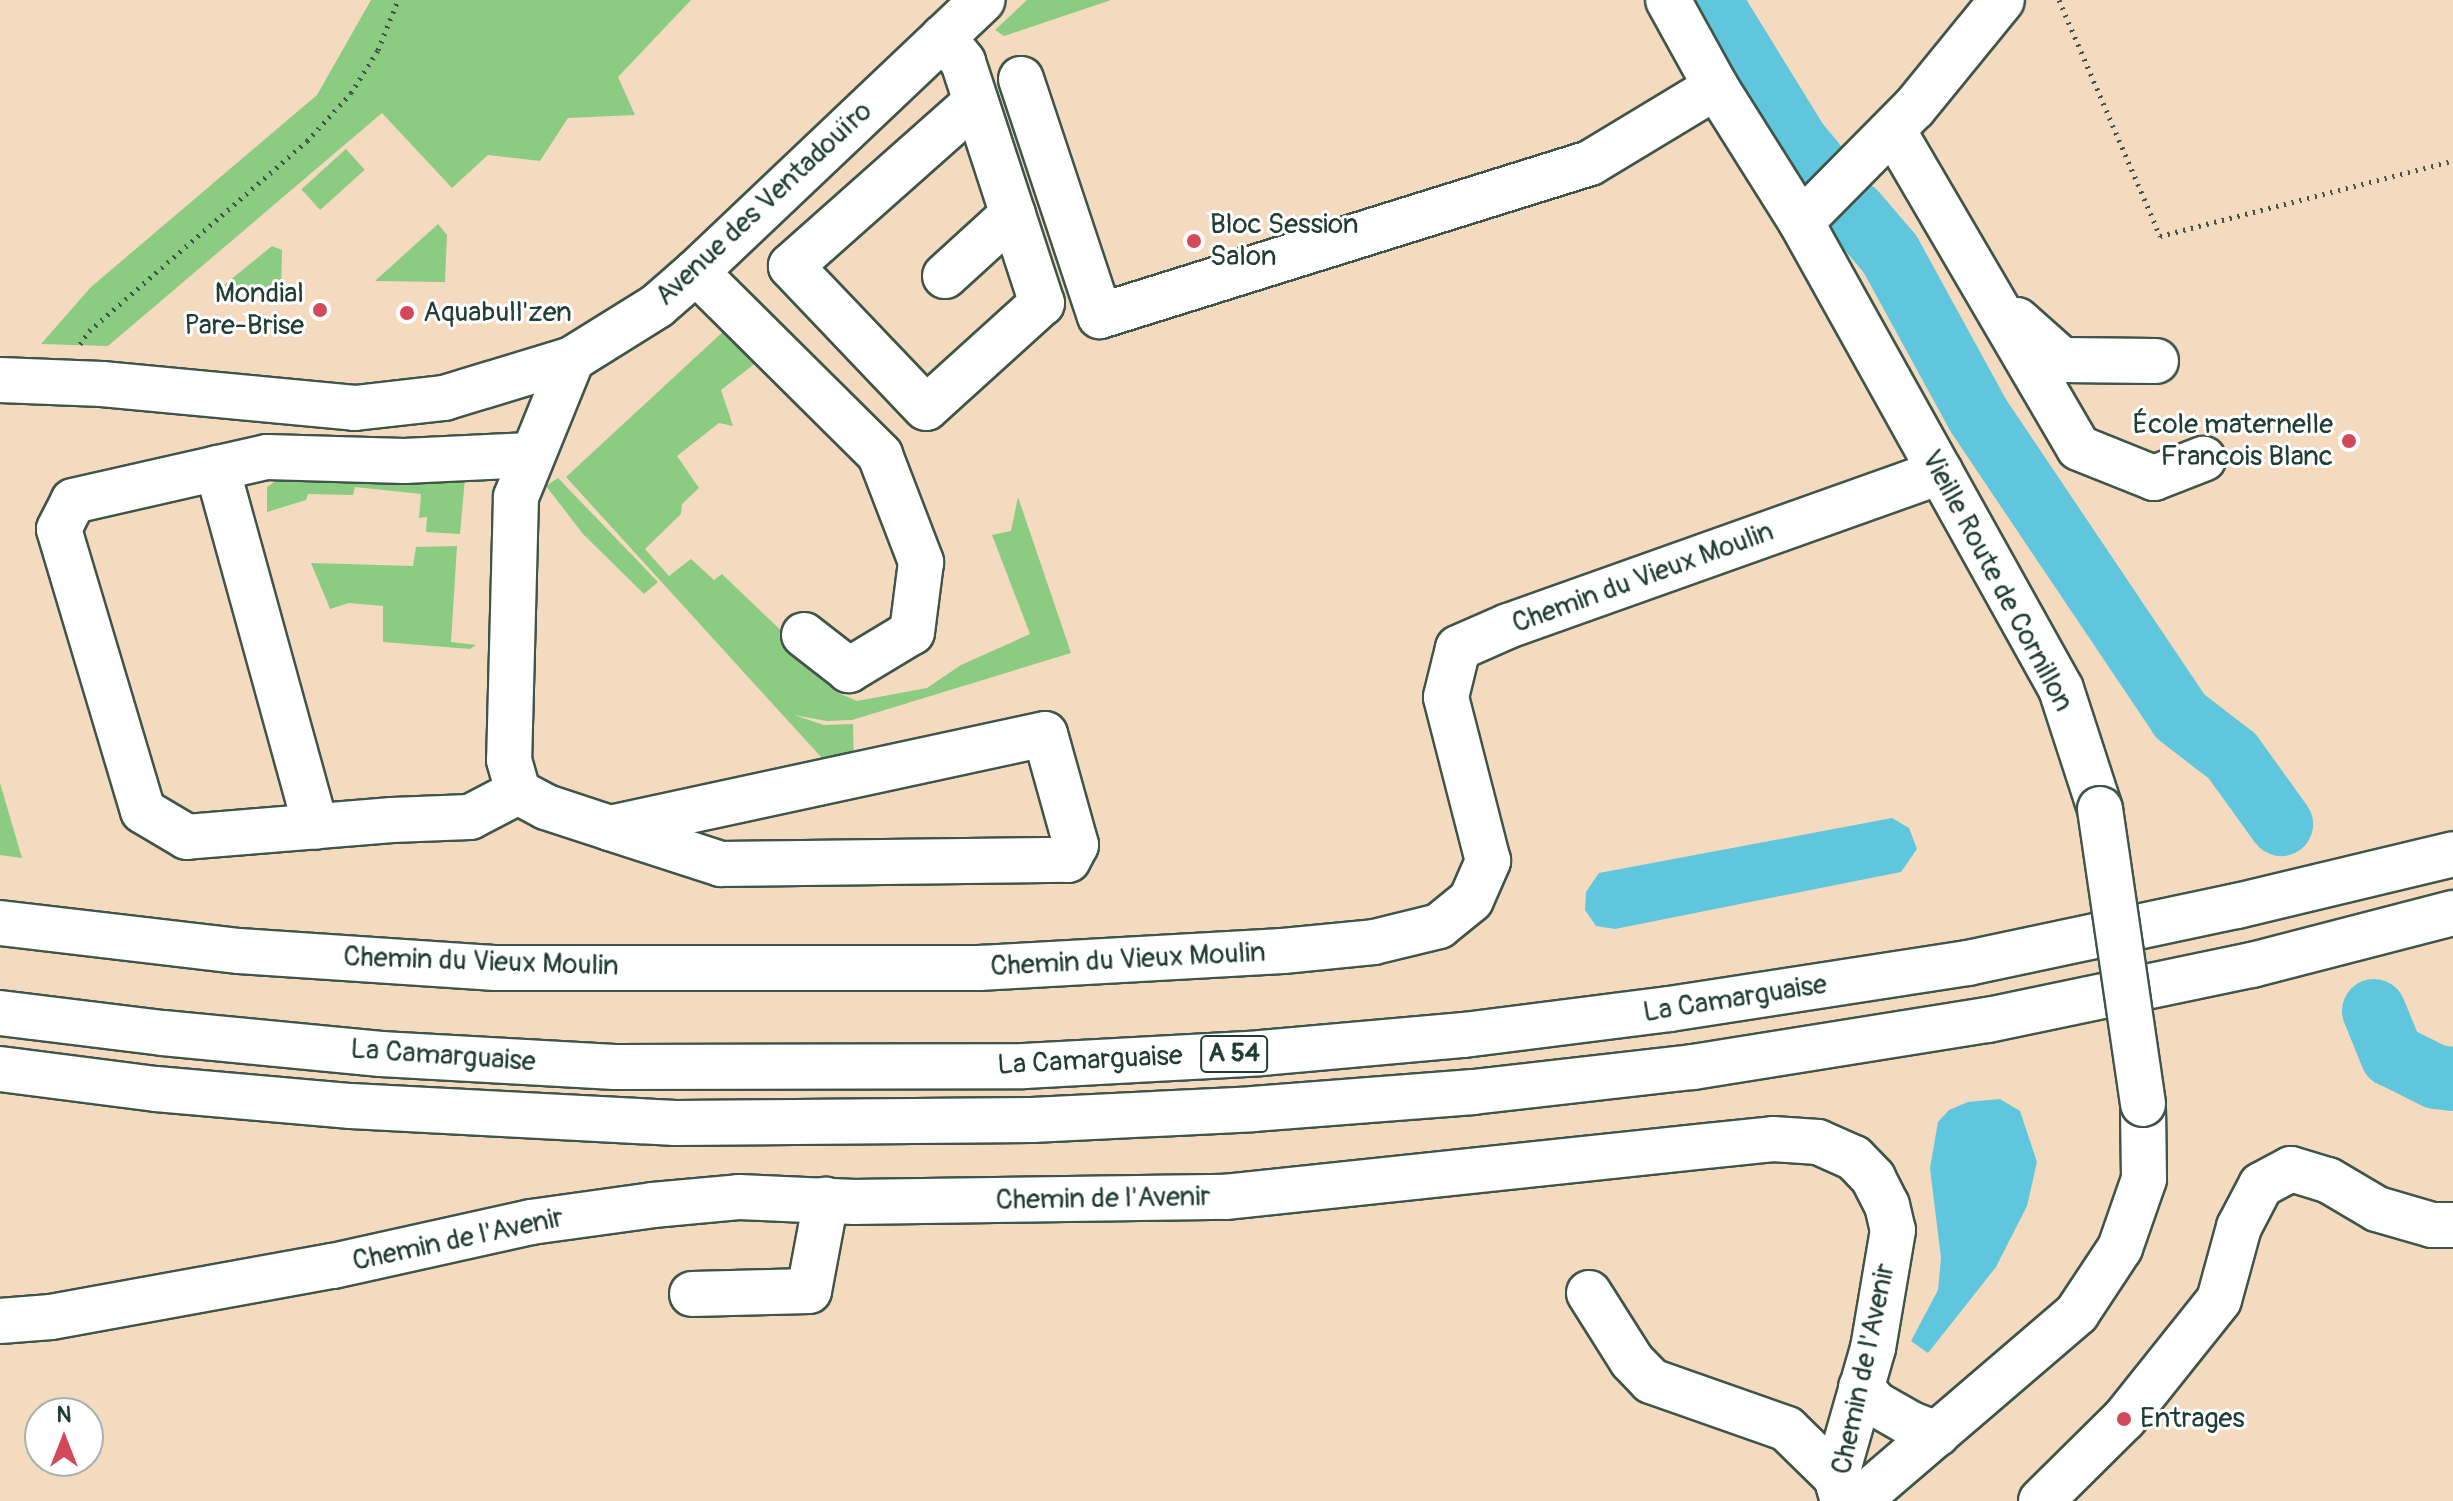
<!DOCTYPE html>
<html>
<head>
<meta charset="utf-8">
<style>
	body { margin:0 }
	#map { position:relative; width:2453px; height:1501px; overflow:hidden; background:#f4dbbf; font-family:Pangolin,sans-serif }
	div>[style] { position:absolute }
	.green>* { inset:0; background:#8ccb82; transform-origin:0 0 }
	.water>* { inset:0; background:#60c6dd }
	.river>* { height:64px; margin:-32px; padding:0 32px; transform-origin:32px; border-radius:32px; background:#60c6dd }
	.path>* { height:5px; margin-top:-2.5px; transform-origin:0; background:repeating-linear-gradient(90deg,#3f5549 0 2px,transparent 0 8px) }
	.roads { filter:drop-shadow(2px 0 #3f5549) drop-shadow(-2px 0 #3f5549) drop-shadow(0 2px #3f5549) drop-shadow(0 -2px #3f5549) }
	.minor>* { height:44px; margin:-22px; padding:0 22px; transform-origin:22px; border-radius:22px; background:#fff }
	.highway>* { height:44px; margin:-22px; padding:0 22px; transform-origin:22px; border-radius:22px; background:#fff }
	.bridges { filter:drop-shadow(2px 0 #3f5549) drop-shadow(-2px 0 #3f5549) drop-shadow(0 2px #3f5549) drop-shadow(0 -2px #3f5549) }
	.minor-bridge>* { height:44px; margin:-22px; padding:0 22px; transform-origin:22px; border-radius:22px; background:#fff }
	.dots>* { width:22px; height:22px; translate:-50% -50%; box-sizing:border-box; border:4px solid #fff; border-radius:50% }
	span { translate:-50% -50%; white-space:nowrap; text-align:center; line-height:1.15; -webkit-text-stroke:6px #fff; paint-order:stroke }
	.shield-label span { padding:2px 6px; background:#fff; border:2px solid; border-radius:6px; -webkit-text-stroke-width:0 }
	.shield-label { font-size:26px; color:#1f3d34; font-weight:700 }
	.street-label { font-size:28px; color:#1f3d34 }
	.poi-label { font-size:28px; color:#1f3d34 }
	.left { translate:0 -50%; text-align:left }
	.right { translate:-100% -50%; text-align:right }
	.north { position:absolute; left:24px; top:1397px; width:80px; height:80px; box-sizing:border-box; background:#fff; border:2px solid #a5b1ae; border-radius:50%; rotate:0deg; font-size:22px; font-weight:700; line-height:32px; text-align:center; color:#1f3d34 }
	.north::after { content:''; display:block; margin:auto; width:28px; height:36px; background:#d1495b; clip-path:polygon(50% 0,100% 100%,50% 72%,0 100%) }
</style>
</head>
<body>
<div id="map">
	<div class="green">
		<div style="clip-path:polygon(371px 0,691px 0,618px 77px,635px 115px,568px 118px,540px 161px,488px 155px,452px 188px,382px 113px,108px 346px,41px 344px,91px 287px,317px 95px)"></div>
		<div style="clip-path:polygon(1027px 0,1111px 0,1004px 36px,995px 30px)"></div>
		<div style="left:346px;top:149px;width:28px;height:60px;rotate:48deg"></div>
		<div style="clip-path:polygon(438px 224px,447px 235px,445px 282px,375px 281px)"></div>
		<div style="clip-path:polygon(272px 246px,282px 250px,281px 293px,218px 290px)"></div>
		<div style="clip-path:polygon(727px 328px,757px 362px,721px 390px,733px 426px,719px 423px,677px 456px,699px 488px,682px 504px,681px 514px,645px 549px,669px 576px,691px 559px,714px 580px,722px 574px,795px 644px,834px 691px,857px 701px,927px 688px,961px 665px,1030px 634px,992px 535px,1011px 531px,1018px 497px,1071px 653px,852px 720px,827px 721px,794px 715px,824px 725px,853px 724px,854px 766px,831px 768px,566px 477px)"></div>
		<div style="clip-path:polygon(284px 475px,465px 478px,460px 534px,426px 532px,427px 517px,419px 518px,421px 494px,355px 487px,353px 495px,308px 494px,306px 500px,267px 512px,267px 487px)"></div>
		<div style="clip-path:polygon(558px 478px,658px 582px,644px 594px,583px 534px,546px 486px)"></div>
		<div style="clip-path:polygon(457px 546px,451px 642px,476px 645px,470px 649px,383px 642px,383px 606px,349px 603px,330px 609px,311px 563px,413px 566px,416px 547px)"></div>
		<div style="clip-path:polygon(0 783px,22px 858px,0 855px)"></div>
	</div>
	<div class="water">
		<div style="clip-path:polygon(1892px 818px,1909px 828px,1917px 849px,1901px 872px,1615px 929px,1596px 926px,1585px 910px,1586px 892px,1599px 873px)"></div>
		<div style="clip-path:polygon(2000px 1099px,2020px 1111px,2037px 1162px,2027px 1206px,1996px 1267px,1928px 1353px,1911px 1341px,1938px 1290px,1941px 1258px,1930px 1168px,1938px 1122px,1949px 1110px,1968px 1102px)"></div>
	</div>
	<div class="river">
		<div style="left:1709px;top:0;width:168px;rotate:58.4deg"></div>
		<div style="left:1797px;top:143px;width:26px;rotate:50deg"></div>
		<div style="left:1855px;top:213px;width:54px;rotate:49.5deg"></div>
		<div style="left:1890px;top:254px;width:183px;rotate:61.3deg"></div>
		<div style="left:1978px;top:415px;width:362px;rotate:56.1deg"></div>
		<div style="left:2180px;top:716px;width:66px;rotate:37.6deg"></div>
		<div style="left:2232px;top:756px;width:84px;rotate:54.2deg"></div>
		<div style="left:2374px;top:1011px;width:48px;rotate:67.8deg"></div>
		<div style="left:2392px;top:1055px;width:49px;rotate:26.6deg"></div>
		<div style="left:2436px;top:1077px;width:17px;rotate:7deg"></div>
	</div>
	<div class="path">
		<div style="left:2059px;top:0;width:257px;rotate:66.8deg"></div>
		<div style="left:2160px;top:236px;width:302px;rotate:-14.4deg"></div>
		<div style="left:80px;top:344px;width:16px;rotate:-55deg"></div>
		<div style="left:89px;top:331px;width:289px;rotate:-41.1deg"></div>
		<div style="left:307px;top:141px;width:65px;rotate:-47.5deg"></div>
		<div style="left:351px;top:93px;width:51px;rotate:-57.9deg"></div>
		<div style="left:378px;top:50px;width:54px;rotate:-68.2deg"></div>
	</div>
	<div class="roads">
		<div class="minor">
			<div style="left:1668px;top:0;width:99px;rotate:61.1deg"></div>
			<div style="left:1716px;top:87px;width:160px;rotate:57.8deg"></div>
			<div style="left:1801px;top:222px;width:534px;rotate:60.89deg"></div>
			<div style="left:2061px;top:689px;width:126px;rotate:72deg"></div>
			<div style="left:943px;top:37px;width:32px;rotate:51deg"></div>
			<div style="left:963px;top:62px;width:254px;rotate:71.9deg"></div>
			<div style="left:1042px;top:303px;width:156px;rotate:137.8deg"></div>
			<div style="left:926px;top:408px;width:196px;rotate:-133.6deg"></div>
			<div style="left:791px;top:266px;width:247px;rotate:-41.6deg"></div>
			<div style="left:1021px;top:79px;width:250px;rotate:71.6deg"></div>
			<div style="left:1100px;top:316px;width:513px;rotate:-17.34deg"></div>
			<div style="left:1590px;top:163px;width:147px;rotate:-31.1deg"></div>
			<div style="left:1893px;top:130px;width:368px;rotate:59.7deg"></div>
			<div style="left:2079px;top:448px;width:81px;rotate:21.8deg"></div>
			<div style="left:2154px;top:478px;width:53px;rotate:-21.2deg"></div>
			<div style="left:1801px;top:222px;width:161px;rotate:-45.3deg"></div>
			<div style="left:1914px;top:108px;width:139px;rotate:-50.8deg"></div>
			<div style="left:696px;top:272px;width:260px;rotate:44.8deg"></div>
			<div style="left:880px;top:455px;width:115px;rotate:69deg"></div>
			<div style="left:921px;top:562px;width:71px;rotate:97.3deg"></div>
			<div style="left:912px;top:632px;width:74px;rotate:148.9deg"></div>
			<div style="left:849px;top:670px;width:57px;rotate:-142.1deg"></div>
			<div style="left:945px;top:276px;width:92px;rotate:-42.4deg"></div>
			<div style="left:2017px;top:320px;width:60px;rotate:41.6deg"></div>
			<div style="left:2062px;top:360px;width:94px;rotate:0.6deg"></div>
			<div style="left:572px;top:359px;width:149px;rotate:112.1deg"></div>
			<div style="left:516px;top:497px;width:263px;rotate:91.5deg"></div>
			<div style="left:509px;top:760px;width:33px;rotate:74deg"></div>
			<div style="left:518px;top:792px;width:32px;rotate:28deg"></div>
			<div style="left:546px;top:807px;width:67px;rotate:18.2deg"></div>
			<div style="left:610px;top:828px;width:117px;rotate:18deg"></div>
			<div style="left:721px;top:864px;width:347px;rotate:-0.7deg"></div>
			<div style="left:1068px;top:860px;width:17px;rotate:-62deg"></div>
			<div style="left:1076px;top:845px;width:115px;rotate:-105.6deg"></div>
			<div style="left:1045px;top:734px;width:445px;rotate:167.8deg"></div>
			<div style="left:0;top:380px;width:102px;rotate:2.2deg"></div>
			<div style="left:102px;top:384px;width:254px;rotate:5.4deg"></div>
			<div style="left:355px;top:408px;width:90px;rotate:-6.4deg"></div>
			<div style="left:444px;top:398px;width:134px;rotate:-16.9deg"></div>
			<div style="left:572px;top:359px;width:100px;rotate:-31.9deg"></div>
			<div style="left:657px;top:306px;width:52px;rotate:-41.1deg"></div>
			<div style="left:696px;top:272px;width:395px;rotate:-43.5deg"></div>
			<div style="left:217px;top:468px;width:372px;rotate:74.6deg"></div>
			<div style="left:518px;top:792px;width:54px;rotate:152.5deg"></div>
			<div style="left:470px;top:817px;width:78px;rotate:177.8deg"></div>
			<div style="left:392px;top:820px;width:206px;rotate:175.3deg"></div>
			<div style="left:187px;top:837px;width:51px;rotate:-149.4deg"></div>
			<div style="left:143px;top:811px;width:294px;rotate:-106.6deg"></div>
			<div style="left:59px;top:529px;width:31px;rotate:-63deg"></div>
			<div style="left:73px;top:501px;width:199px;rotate:-12.8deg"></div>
			<div style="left:267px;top:457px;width:137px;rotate:1.7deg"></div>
			<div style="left:404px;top:461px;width:126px;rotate:-2.7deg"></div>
			<div style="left:0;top:923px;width:241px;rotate:6.7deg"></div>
			<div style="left:239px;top:951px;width:258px;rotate:3.8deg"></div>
			<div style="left:496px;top:968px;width:483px"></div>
			<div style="left:979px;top:968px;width:304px;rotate:-3.2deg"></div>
			<div style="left:1283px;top:951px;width:91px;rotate:-5.6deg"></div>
			<div style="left:1374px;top:942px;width:67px;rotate:-13.8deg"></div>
			<div style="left:1439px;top:926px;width:41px;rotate:-39.1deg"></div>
			<div style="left:1471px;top:900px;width:43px;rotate:-66.4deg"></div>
			<div style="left:1488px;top:861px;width:169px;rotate:-104.4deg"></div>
			<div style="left:1446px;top:697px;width:50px;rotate:-76.2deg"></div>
			<div style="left:1458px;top:648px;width:55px;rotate:-23.7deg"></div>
			<div style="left:1508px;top:626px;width:459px;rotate:-19.6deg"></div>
			<div style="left:1589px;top:1293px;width:80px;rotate:57.7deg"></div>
			<div style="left:1632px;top:1361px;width:28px;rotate:46deg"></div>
			<div style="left:1651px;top:1381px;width:144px;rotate:19.4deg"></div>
			<div style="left:1787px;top:1429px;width:69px;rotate:44.4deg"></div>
			<div style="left:692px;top:1294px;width:117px;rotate:-1.5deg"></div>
			<div style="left:809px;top:1291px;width:93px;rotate:-79.4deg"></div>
			<div style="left:0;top:1321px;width:51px;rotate:-4.5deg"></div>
			<div style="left:51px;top:1317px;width:287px;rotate:-10.3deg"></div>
			<div style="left:333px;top:1266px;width:203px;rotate:-12.5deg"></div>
			<div style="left:531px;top:1222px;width:123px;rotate:-7.9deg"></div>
			<div style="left:653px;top:1205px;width:86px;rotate:-5.3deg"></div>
			<div style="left:739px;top:1197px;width:116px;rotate:2.5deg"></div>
			<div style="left:855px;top:1202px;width:370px;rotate:-0.8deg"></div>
			<div style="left:1225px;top:1197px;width:551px;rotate:-6.04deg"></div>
			<div style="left:1773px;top:1139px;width:45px;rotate:3.8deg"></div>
			<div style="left:1818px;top:1142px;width:39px;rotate:24deg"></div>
			<div style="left:1854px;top:1158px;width:28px;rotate:46deg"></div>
			<div style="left:1873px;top:1178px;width:30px;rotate:63deg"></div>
			<div style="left:1887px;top:1205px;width:26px;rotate:77deg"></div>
			<div style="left:1893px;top:1230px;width:120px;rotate:99.6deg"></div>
			<div style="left:1873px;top:1348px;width:134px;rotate:106deg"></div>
			<div style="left:1836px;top:1477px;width:19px;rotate:74deg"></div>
			<div style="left:1861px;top:1387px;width:23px;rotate:49deg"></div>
			<div style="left:1876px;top:1404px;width:40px;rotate:29.7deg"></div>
			<div style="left:1911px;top:1424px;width:28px;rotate:21deg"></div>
			<div style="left:1872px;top:1489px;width:270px;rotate:-40.6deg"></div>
			<div style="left:2077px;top:1313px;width:78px;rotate:-56.5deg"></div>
			<div style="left:2120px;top:1248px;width:73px;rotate:-70.8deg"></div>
			<div style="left:2144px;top:1179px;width:75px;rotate:-90.8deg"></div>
			<div style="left:2041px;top:1501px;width:117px;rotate:-44.7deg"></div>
			<div style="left:2124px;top:1419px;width:152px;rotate:-51.4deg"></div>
			<div style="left:2219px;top:1300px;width:76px;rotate:-74.7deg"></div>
			<div style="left:2239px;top:1227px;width:47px;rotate:-62.4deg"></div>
			<div style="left:2261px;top:1185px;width:34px;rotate:-28deg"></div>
			<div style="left:2291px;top:1169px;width:39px;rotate:17deg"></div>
			<div style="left:2328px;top:1180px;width:57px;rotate:30.6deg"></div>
			<div style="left:2377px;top:1209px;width:57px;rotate:16.2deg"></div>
			<div style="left:2432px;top:1225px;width:21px"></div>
		</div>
		<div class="highway">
			<div style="left:0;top:1013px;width:164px;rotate:7deg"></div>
			<div style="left:163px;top:1033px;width:219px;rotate:5.5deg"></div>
			<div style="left:381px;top:1054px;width:234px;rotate:3.2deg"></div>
			<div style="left:615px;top:1067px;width:409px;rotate:-0.1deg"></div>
			<div style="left:1024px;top:1066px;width:237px;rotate:-3.1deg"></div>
			<div style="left:1261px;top:1053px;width:204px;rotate:-5.1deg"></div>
			<div style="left:1464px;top:1035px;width:208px;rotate:-7.2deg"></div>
			<div style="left:1670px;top:1009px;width:302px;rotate:-8.8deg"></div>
			<div style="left:1968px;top:963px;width:275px;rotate:-12deg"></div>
			<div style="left:2237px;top:906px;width:222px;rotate:-13.5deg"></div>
			<div style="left:0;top:1069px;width:157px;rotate:7.3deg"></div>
			<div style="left:156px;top:1089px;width:196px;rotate:5deg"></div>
			<div style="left:351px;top:1106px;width:325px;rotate:3deg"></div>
			<div style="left:676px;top:1123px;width:356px;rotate:-0.5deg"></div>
			<div style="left:1032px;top:1120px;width:221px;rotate:-2.8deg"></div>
			<div style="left:1253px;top:1109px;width:221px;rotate:-4.4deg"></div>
			<div style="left:1473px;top:1092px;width:221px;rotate:-6.5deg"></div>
			<div style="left:1693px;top:1067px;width:299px;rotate:-9.1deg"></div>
			<div style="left:1988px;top:1020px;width:270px;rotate:-11.8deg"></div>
			<div style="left:2252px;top:965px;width:208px;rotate:-14.5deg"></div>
		</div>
	</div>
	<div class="bridges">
		<div class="minor-bridge">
			<div style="left:2100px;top:809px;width:298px;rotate:81.7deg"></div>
		</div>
	</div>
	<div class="dots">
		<div style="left:1194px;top:241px;background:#d1495b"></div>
		<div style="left:320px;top:310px;background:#d1495b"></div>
		<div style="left:407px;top:313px;background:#d1495b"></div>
		<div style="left:2349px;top:441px;background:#d1495b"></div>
		<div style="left:2124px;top:1419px;background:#d1495b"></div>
	</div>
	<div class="shield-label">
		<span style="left:1234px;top:1054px">A 54</span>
	</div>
	<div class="street-label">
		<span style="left:764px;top:204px;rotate:-43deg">Avenue des Ventadouïro</span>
		<span style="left:1643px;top:578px;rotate:-20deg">Chemin du Vieux Moulin</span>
		<span style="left:1997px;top:581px;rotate:62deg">Vieille Route de Cornillon</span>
		<span style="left:1128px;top:960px;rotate:-3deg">Chemin du Vieux Moulin</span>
		<span style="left:481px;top:962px;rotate:2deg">Chemin du Vieux Moulin</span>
		<span style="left:1735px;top:999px;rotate:-9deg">La Camarguaise</span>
		<span style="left:443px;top:1056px;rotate:4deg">La Camarguaise</span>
		<span style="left:1090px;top:1061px;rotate:-3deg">La Camarguaise</span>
		<span style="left:1103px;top:1199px;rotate:-1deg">Chemin de l'Avenir</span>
		<span style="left:458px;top:1240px;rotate:-12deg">Chemin de l'Avenir</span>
		<span style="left:1864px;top:1369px;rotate:-78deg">Chemin de l'Avenir</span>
	</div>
	<div class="poi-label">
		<span class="left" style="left:1210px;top:241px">Bloc Session<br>Salon</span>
		<span class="right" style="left:304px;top:310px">Mondial<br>Pare-Brise</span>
		<span class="left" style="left:423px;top:313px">Aquabull'zen</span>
		<span class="right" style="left:2333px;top:441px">École maternelle<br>Francois Blanc</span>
		<span class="left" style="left:2140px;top:1419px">Entrages</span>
	</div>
	<div class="north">N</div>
</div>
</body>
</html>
